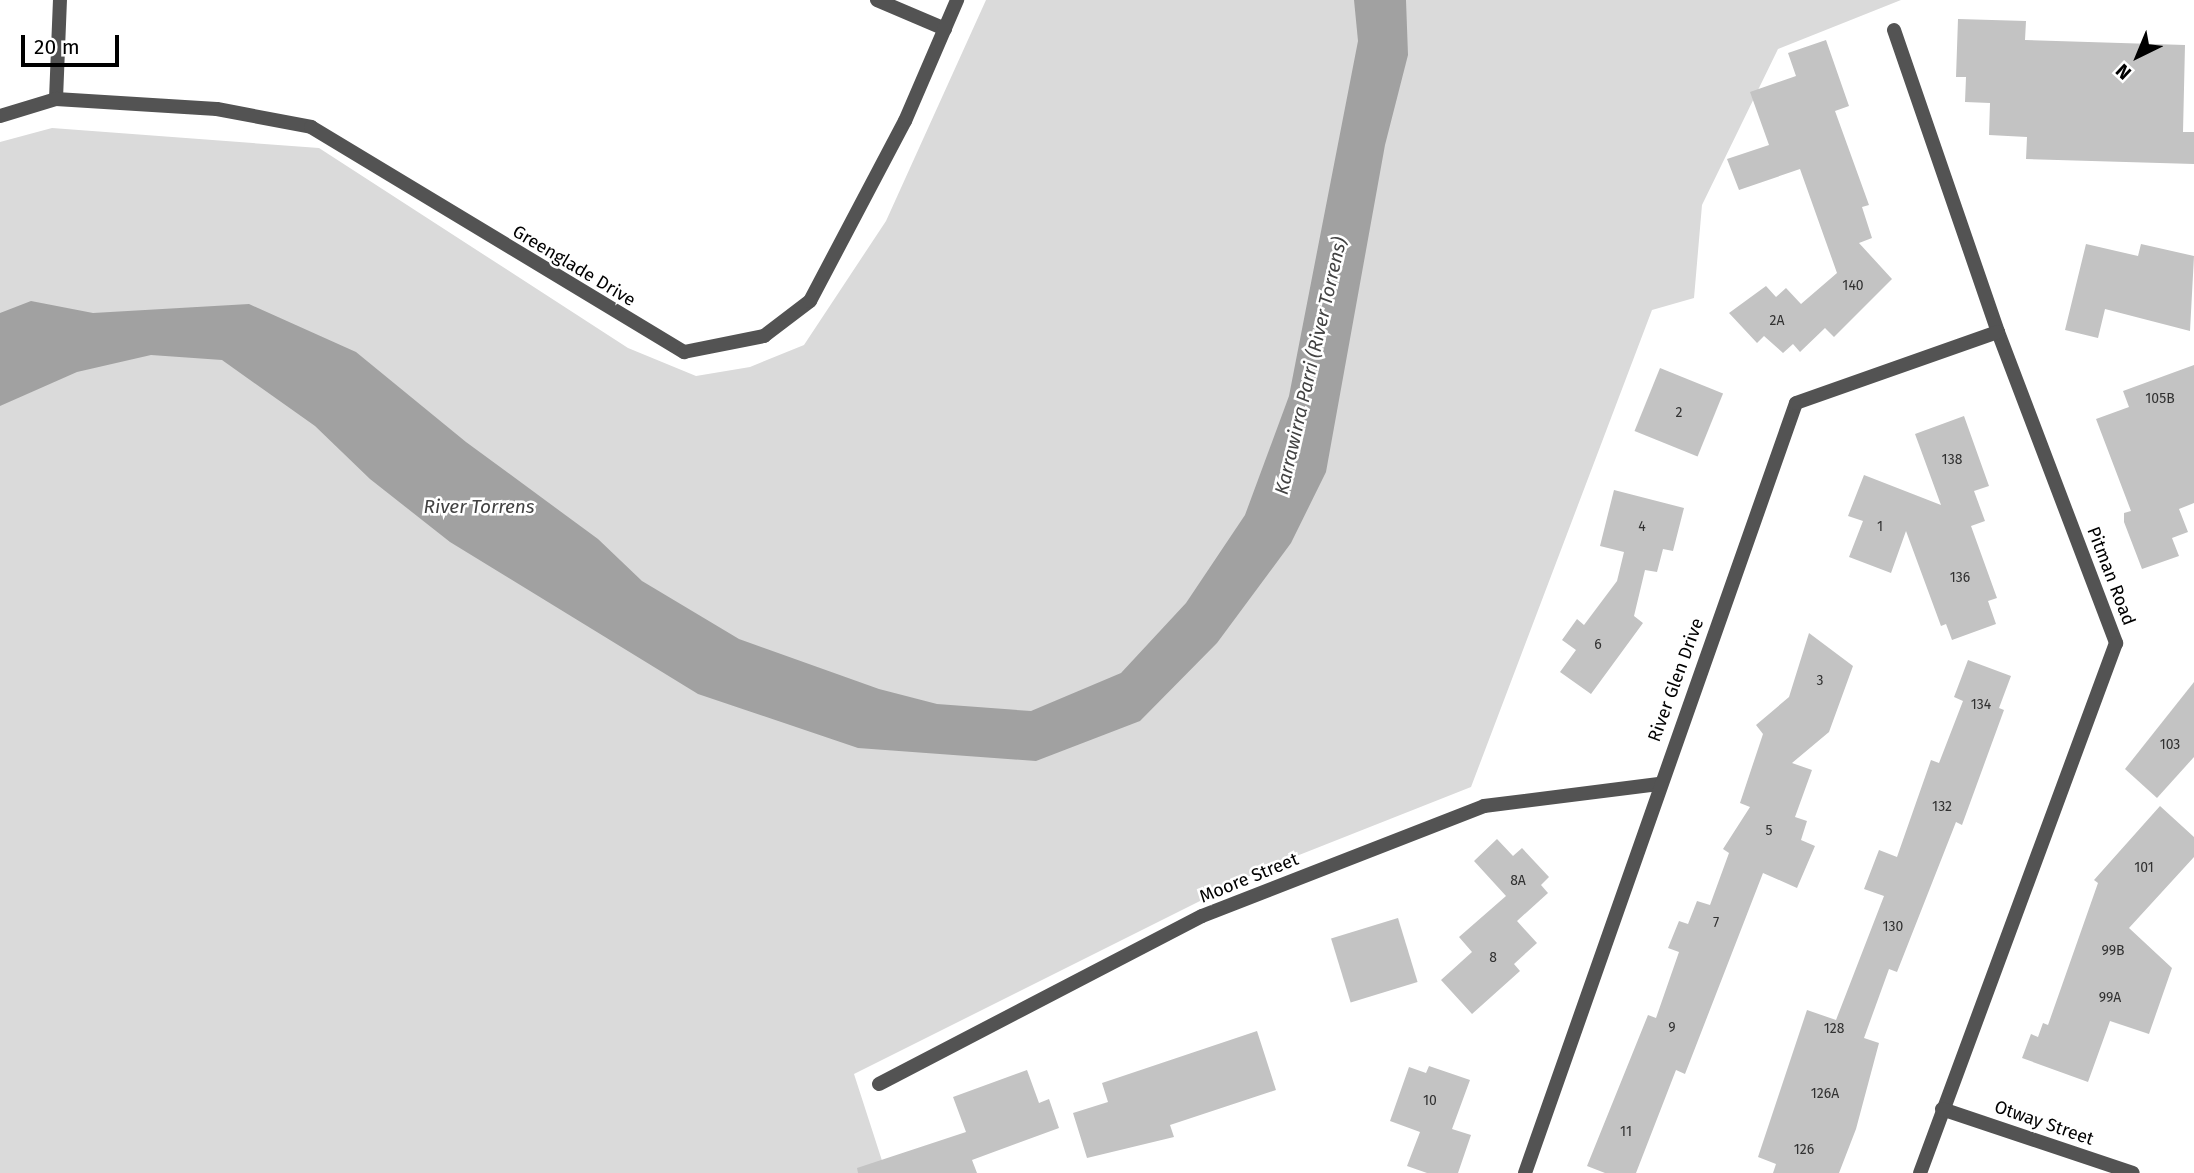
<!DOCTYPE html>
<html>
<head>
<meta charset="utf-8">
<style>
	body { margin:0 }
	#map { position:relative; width:2194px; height:1173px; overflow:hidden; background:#fff; font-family:"Fira Sans",sans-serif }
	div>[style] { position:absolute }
	.green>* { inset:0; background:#dadada }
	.water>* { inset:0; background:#a1a1a1 }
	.building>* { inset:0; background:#c3c3c3; transform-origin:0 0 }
	.street>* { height:14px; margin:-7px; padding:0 7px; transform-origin:7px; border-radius:7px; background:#535353 }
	span { translate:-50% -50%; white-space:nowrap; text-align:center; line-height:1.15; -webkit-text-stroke:5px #fff; paint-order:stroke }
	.number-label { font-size:14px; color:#313131 }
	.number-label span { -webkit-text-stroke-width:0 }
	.street-label { font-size:18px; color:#000 }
	.water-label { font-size:19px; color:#424242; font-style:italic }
	.north { position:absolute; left:2103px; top:21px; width:70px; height:70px; -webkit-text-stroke:5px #fff; paint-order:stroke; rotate:223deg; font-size:19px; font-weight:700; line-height:28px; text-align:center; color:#000 }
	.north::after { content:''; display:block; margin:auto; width:24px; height:32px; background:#000; clip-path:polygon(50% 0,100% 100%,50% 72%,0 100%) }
	.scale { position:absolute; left:21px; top:35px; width:98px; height:32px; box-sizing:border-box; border:4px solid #000; border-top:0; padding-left:9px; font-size:21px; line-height:24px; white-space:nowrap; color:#000; -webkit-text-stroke:5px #fff; paint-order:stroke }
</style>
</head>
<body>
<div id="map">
	<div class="green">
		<div style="clip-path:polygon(986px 0,1901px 0,1778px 49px,1702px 205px,1694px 298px,1652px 310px,1471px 787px,1266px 868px,854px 1074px,886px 1173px,0 1173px,0 142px,52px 128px,319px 148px,628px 348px,696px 376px,750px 367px,804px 345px,886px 221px)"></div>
	</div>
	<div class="water">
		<div style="clip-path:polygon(1354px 0,1406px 0,1408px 55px,1385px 145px,1326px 472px,1291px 543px,1217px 643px,1140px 721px,1036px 761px,858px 748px,698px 694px,450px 542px,370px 479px,315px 426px,222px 360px,151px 355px,77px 372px,0 406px,0 313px,31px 301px,93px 313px,249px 304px,356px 352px,466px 442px,598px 539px,642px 581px,739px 639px,879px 689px,937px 704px,1031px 711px,1121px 673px,1186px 603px,1245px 515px,1289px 396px,1358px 41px)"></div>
	</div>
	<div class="building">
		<div style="clip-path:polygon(1958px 19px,2026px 21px,2025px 40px,2185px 45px,2183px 132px,2194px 132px,2194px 164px,2026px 159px,2027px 137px,1989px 135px,1990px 103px,1965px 102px,1966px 77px,1956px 77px)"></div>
		<div style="clip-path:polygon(1826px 40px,1849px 106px,1835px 111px,1869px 205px,1862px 207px,1872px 238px,1859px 243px,1892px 279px,1834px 337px,1825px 328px,1800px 352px,1793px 344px,1783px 353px,1764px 336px,1757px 343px,1729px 313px,1766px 286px,1776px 297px,1786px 288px,1801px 304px,1837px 273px,1800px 169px,1739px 190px,1727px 159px,1769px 145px,1750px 92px,1796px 76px,1788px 53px)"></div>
		<div style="clip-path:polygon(2086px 244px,2138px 256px,2141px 244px,2194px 256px,2190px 331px,2105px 309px,2098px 338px,2065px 330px)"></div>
		<div style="clip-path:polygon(2194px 365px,2194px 503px,2179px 509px,2188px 532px,2172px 538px,2179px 556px,2142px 569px,2124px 522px,2124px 513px,2131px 511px,2096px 419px,2129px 407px,2123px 391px)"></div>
		<div style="left:1660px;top:368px;width:68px;height:68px;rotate:22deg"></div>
		<div style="clip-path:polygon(1964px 416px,1989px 486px,1974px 491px,1985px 521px,1971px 526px,1997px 598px,1988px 601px,1996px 624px,1952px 640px,1946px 624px,1941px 626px,1906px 531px,1891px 573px,1849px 557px,1863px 521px,1848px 516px,1864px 475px,1941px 505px,1915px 434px)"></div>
		<div style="clip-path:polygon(1614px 490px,1684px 508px,1673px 551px,1663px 549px,1657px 572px,1645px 570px,1634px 616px,1643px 623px,1591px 694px,1560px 672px,1576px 650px,1562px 640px,1577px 619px,1584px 625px,1617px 581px,1624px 552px,1600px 546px)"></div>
		<div style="clip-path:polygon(1809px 633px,1853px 666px,1829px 732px,1792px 763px,1812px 770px,1795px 817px,1807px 821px,1801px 840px,1815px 846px,1797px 888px,1763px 873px,1685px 1074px,1676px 1070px,1636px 1173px,1605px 1173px,1587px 1166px,1648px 1015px,1656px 1018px,1679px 952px,1668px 948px,1679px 921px,1688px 924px,1697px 901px,1710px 905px,1729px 853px,1723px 849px,1750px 807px,1740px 803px,1763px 734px,1756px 725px,1789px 697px)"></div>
		<div style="clip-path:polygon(1968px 660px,2011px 676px,1999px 708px,2004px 710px,1962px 825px,1956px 822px,1897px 972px,1889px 969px,1864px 1038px,1879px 1043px,1856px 1129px,1839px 1173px,1773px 1173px,1776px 1164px,1758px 1157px,1807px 1010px,1836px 1020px,1884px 896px,1864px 889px,1879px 850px,1897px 857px,1931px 760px,1939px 763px,1963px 701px,1954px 697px)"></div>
		<div style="clip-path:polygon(2194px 682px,2194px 757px,2157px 798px,2125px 769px)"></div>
		<div style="clip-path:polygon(2160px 806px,2194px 837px,2194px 857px,2129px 928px,2172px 968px,2149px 1034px,2110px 1021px,2088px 1082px,2022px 1058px,2031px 1034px,2038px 1037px,2043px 1023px,2048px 1025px,2098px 883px,2094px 880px)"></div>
		<div style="clip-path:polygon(1497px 839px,1513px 856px,1522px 848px,1549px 877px,1541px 885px,1548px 893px,1517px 921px,1537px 943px,1514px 964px,1520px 971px,1472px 1014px,1441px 980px,1472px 952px,1459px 937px,1506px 896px,1474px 861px)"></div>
		<div style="left:1398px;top:918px;width:67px;height:70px;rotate:73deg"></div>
		<div style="clip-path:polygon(1257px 1031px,1276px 1090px,1170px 1125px,1174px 1137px,1087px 1158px,1073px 1113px,1108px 1102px,1102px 1083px)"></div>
		<div style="clip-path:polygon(1429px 1066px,1470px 1080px,1452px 1129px,1471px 1135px,1458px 1173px,1427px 1173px,1407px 1166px,1420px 1132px,1390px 1121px,1409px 1067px,1426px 1073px)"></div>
		<div style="clip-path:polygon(1027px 1070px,1039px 1103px,1049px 1099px,1059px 1128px,972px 1160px,977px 1173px,858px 1173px,857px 1168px,966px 1132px,953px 1097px)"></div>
	</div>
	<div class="street">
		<div style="left:877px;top:0;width:74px;rotate:23.1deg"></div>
		<div style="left:1894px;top:30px;width:319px;rotate:71deg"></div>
		<div style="left:1998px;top:332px;width:333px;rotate:69.2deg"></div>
		<div style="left:2116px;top:643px;width:565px;rotate:110.29deg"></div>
		<div style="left:56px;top:99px;width:99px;rotate:-87.7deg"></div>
		<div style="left:0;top:116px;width:59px;rotate:-16.9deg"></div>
		<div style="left:56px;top:99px;width:161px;rotate:3.6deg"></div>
		<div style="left:217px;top:109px;width:96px;rotate:10.8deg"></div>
		<div style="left:311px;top:127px;width:436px;rotate:31.1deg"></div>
		<div style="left:684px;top:352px;width:82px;rotate:-11.3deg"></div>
		<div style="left:764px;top:336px;width:58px;rotate:-37.3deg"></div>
		<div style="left:810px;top:301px;width:204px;rotate:-62.2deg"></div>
		<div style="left:905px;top:121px;width:132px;rotate:-66.7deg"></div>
		<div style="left:879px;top:1084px;width:364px;rotate:-27.5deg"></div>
		<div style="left:1202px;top:916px;width:303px;rotate:-21.3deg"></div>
		<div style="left:1484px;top:806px;width:176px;rotate:-7.2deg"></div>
		<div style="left:1942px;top:1109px;width:201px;rotate:18.5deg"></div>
		<div style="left:1525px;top:1173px;width:816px;rotate:-70.61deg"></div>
		<div style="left:1796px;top:403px;width:214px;rotate:-19.4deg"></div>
	</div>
	<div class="number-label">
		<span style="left:1853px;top:286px">140</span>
		<span style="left:1777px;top:321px">2A</span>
		<span style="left:2160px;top:399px">105B</span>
		<span style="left:1679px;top:413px">2</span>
		<span style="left:1952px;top:460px">138</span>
		<span style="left:1642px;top:527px">4</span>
		<span style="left:1880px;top:527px">1</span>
		<span style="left:1960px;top:578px">136</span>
		<span style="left:1598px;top:645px">6</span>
		<span style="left:1820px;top:681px">3</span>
		<span style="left:1981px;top:705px">134</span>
		<span style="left:2170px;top:745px">103</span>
		<span style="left:1942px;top:807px">132</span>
		<span style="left:1769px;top:831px">5</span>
		<span style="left:2144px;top:868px">101</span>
		<span style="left:1518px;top:881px">8A</span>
		<span style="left:1716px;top:923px">7</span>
		<span style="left:1893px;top:927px">130</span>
		<span style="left:2113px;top:951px">99B</span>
		<span style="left:1493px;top:958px">8</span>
		<span style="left:2110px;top:998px">99A</span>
		<span style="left:1672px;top:1028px">9</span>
		<span style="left:1834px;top:1029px">128</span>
		<span style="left:1825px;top:1094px">126A</span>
		<span style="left:1430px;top:1101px">10</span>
		<span style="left:1626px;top:1132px">11</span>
		<span style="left:1804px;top:1150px">126</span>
	</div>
	<div class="street-label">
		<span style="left:574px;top:266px;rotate:31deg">Greenglade Drive</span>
		<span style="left:2111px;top:576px;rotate:69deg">Pitman Road</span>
		<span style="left:1676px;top:680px;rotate:-70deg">River Glen Drive</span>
		<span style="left:1249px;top:878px;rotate:-22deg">Moore Street</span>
		<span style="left:2044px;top:1123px;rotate:19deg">Otway Street</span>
	</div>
	<div class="water-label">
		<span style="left:1311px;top:366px;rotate:-77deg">Karrawirra Parri (River Torrens)</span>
		<span style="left:479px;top:507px">River Torrens</span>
	</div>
	<div class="north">N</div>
	<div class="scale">20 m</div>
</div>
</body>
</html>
